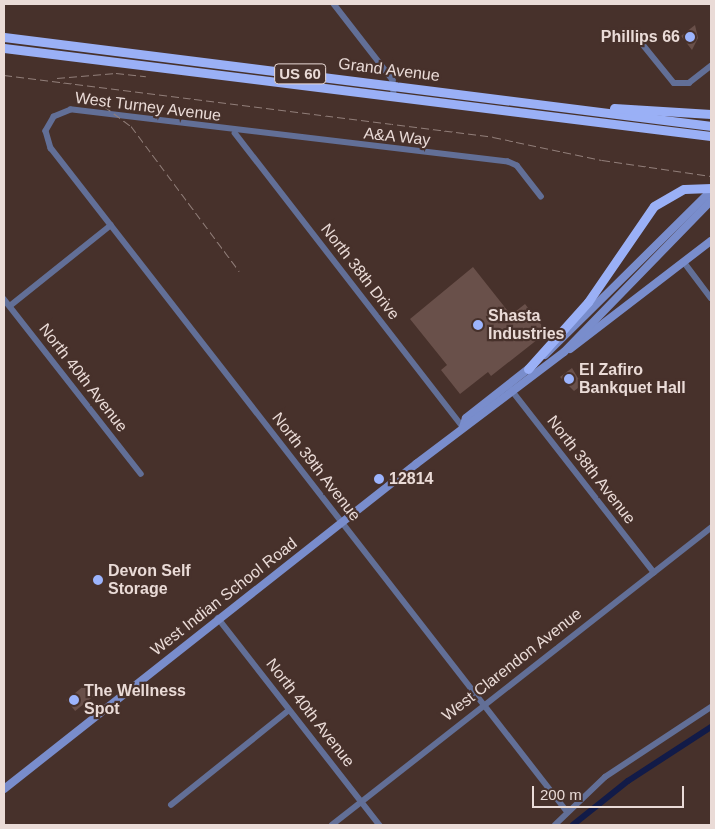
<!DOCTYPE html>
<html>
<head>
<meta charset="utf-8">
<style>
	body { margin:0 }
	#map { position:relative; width:715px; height:829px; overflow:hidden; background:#47312b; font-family:Helvetica,sans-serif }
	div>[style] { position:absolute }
	.canal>* { height:5.5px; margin:-2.75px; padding:0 2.75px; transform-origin:2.75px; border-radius:2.75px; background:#121b48 }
	.building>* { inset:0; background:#69504a; transform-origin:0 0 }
	.minor>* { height:5.5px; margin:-2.75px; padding:0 2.75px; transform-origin:2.75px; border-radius:2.75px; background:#626f97 }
	.secondary>* { height:8px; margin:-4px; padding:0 4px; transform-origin:4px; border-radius:4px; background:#798dcc }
	.trunk>* { height:9px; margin:-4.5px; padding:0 4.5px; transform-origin:4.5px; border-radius:4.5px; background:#9ab0f6 }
	.rail>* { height:1px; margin-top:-0.5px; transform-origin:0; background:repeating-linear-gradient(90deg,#917e79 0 8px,transparent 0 12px) }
	.dots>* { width:14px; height:14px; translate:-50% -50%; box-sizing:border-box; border:2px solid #47312b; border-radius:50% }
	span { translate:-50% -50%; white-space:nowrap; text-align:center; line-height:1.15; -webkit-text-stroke:4.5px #47312b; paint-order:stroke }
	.shield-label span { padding:1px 4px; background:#47312b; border:1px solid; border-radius:4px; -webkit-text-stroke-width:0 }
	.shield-label { font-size:15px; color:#eadbd7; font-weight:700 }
	.poi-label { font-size:16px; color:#eadbd7; font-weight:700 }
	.right { translate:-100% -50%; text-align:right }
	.left { translate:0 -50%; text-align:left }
	.street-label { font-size:16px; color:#eadbd7 }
	.frame { position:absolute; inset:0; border:5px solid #eadbd7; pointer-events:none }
	.scale { position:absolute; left:532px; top:786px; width:152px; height:22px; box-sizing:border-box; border:2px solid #eadbd7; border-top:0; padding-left:6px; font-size:15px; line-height:18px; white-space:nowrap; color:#eadbd7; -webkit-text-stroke:4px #47312b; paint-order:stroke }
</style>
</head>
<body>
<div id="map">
	<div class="canal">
		<div style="left:573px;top:825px;width:70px;rotate:-38.7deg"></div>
		<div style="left:628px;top:781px;width:99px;rotate:-33deg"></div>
	</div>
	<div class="building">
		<div style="clip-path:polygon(695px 25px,698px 38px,692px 50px,681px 36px)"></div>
		<div style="clip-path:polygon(473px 267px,511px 315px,525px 304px,547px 332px,491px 376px,488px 372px,460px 394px,441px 370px,447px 365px,410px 319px)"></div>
		<div style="clip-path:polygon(572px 368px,582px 385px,574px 391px,560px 377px)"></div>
		<div style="left:85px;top:685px;width:14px;height:24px;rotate:51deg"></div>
	</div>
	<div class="minor">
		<div style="left:334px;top:4px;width:96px;rotate:52.2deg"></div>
		<div style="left:393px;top:80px;width:16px;rotate:86deg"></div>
		<div style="left:636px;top:36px;width:60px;rotate:51deg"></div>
		<div style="left:674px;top:83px;width:15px"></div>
		<div style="left:689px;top:83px;width:28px;rotate:-38deg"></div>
		<div style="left:235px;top:133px;width:372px;rotate:52.2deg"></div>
		<div style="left:541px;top:197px;width:39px;rotate:-128deg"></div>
		<div style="left:517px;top:166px;width:10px;rotate:-156deg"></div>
		<div style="left:508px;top:162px;width:440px;rotate:-173.2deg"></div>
		<div style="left:71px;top:110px;width:18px;rotate:158deg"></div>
		<div style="left:54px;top:117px;width:16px;rotate:120deg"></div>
		<div style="left:46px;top:131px;width:18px;rotate:74deg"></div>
		<div style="left:51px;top:148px;width:839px;rotate:52.12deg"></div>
		<div style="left:684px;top:262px;width:45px;rotate:53.1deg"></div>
		<div style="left:4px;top:299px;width:222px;rotate:51.9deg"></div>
		<div style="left:10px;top:306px;width:129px;rotate:-38.7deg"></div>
		<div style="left:510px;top:388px;width:234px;rotate:52deg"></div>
		<div style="left:218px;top:618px;width:263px;rotate:52deg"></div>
		<div style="left:171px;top:805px;width:151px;rotate:-38.8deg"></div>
		<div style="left:332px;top:825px;width:482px;rotate:-38.1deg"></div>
		<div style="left:555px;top:825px;width:69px;rotate:-43.8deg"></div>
		<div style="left:605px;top:777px;width:127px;rotate:-33.4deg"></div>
	</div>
	<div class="secondary">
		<div style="left:570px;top:349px;width:178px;rotate:-37.5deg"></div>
		<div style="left:545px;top:355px;width:233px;rotate:-44.7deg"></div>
		<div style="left:463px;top:427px;width:9px;rotate:-72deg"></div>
		<div style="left:466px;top:418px;width:85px;rotate:-38.3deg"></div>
		<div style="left:4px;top:789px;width:525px;rotate:-38.27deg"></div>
		<div style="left:416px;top:464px;width:186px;rotate:-37.1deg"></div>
		<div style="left:564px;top:352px;width:211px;rotate:-45.8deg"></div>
	</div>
	<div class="trunk">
		<div style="left:4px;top:37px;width:713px;rotate:7.17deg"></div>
		<div style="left:4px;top:48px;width:712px;rotate:7.1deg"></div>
		<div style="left:614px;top:108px;width:97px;rotate:3.5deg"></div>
		<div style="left:528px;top:369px;width:90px;rotate:-48.2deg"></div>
		<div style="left:588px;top:302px;width:116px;rotate:-55.5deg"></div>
		<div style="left:654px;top:206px;width:34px;rotate:-30deg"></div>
		<div style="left:684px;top:189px;width:27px;rotate:-2deg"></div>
	</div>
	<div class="rail">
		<div style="left:4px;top:75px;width:493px;rotate:7.2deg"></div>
		<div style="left:493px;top:137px;width:111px;rotate:11.9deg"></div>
		<div style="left:602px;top:160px;width:110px;rotate:8.4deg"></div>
		<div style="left:57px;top:78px;width:59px;rotate:-4.8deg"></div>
		<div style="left:116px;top:73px;width:30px;rotate:6deg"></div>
		<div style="left:76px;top:97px;width:29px;rotate:18deg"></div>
		<div style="left:104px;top:106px;width:34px;rotate:37deg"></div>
		<div style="left:131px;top:126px;width:181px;rotate:53.3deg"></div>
	</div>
	<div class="dots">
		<div style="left:690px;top:37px;background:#9cb4fd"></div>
		<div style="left:478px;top:325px;background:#9cb4fd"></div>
		<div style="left:569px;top:379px;background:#9cb4fd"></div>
		<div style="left:379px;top:479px;background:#9cb4fd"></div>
		<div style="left:98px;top:580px;background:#9cb4fd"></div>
		<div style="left:74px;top:700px;background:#9cb4fd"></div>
	</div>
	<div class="shield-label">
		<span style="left:300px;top:74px">US 60</span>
	</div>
	<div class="poi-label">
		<span class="right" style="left:680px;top:37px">Phillips 66</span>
		<span class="left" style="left:488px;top:325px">Shasta<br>Industries</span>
		<span class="left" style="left:579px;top:379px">El Zafiro<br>Bankquet Hall</span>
		<span class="left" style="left:389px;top:479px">12814</span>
		<span class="left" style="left:108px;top:580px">Devon Self<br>Storage</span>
		<span class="left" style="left:84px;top:700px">The Wellness<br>Spot</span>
	</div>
	<div class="street-label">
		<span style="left:389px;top:70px;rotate:7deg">Grand Avenue</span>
		<span style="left:148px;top:107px;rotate:7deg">West Turney Avenue</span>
		<span style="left:397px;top:137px;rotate:6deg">A&amp;A Way</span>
		<span style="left:360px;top:272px;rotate:52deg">North 38th Drive</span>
		<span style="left:83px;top:378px;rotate:52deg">North 40th Avenue</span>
		<span style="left:316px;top:467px;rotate:52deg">North 39th Avenue</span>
		<span style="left:591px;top:470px;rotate:52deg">North 38th Avenue</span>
		<span style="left:224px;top:597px;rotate:-38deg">West Indian School Road</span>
		<span style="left:512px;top:665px;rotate:-38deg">West Clarendon Avenue</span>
		<span style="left:310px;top:713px;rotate:52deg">North 40th Avenue</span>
	</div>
	<div class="frame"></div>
	<div class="scale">200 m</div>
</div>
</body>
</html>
